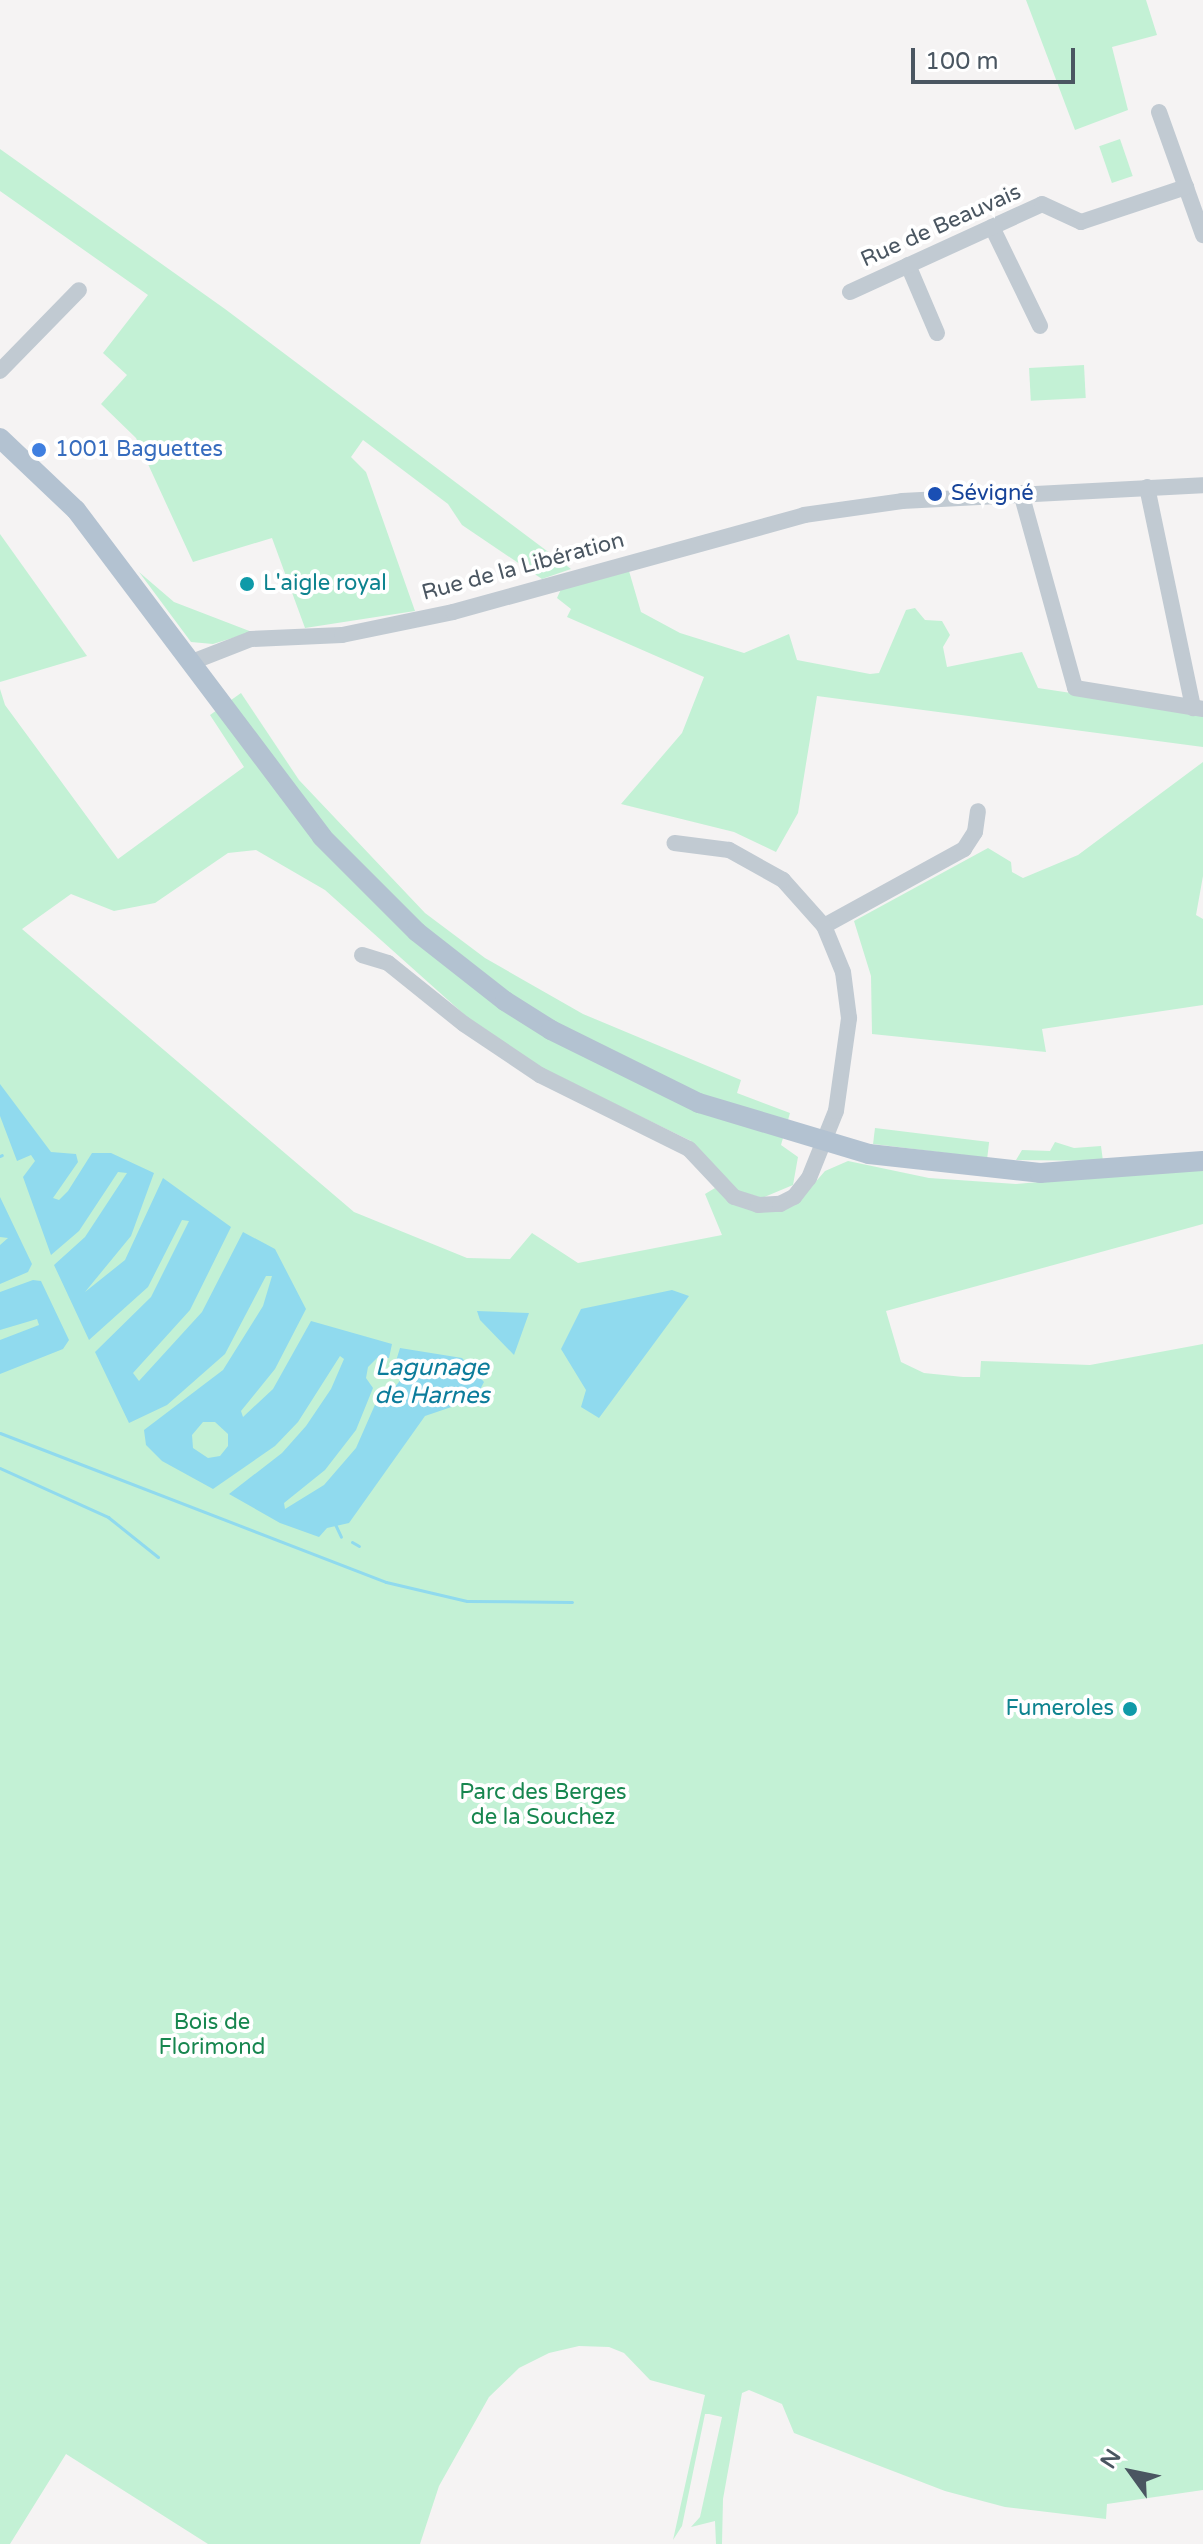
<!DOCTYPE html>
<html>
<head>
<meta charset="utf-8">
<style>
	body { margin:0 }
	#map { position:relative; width:1203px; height:2544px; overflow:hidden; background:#f5f3f3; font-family:"Varela Round",sans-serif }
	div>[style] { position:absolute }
	.green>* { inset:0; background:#c3f1d5; transform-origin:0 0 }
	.water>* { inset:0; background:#90daee }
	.stream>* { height:3px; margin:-1.5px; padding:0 1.5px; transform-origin:1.5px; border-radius:1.5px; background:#90daee }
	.minor>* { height:16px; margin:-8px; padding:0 8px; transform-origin:8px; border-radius:8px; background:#c1cad2 }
	.major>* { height:20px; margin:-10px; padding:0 10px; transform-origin:10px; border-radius:10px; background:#b3c2d1 }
	.dots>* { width:22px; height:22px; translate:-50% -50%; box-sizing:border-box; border:4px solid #fff; border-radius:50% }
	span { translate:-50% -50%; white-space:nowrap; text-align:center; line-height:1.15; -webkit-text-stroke:8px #fff; paint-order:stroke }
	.street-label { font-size:22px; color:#4a5661 }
	.shop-label { font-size:22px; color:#366cbe }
	.left { translate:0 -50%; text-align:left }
	.transit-label { font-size:22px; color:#164399 }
	.culture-label { font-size:22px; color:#0d838f }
	.right { translate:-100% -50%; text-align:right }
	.park-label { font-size:22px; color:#17864f }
	.water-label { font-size:24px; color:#0c7c9b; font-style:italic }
	.north { position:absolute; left:1091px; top:2432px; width:80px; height:80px; -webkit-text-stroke:6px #fff; paint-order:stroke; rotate:303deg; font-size:22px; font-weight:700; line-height:32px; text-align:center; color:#4a5661 }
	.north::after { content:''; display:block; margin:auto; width:28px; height:36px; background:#4a5661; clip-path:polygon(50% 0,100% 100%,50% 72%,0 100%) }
	.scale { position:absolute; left:911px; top:48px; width:164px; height:36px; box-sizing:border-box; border:4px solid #4a5661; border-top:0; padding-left:10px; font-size:24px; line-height:28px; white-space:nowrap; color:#4a5661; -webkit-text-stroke:6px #fff; paint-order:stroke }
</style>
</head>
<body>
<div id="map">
	<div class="green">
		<div style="clip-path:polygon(1026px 0,1146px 0,1157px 35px,1112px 47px,1128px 110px,1075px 130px)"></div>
		<div style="left:1120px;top:139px;width:39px;height:22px;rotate:71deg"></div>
		<div style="clip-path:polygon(0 149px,225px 309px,571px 569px,542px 579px,462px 525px,448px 504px,363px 440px,351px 457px,366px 472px,415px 611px,305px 628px,272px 538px,193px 562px,136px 438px,101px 404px,127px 375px,103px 353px,148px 295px,0 191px)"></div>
		<div style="left:1084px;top:365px;width:33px;height:55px;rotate:87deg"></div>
		<div style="clip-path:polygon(0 534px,87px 656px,0 682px)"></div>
		<div style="clip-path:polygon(629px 571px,641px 612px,680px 633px,744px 653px,789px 634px,797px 660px,870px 674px,879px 673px,906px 610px,915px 608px,925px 620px,942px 621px,950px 635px,943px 647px,947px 667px,1022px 652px,1038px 688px,1203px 713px,1203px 747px,817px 696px,798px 813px,776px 852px,734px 832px,621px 804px,682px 733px,704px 677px,567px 617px,571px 609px,557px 598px,561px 589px)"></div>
		<div style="clip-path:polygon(139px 572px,174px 602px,252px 632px,213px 644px,191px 642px)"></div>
		<div style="clip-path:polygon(0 689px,5px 705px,118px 859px,244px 767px,210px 715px,241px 693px,299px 780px,425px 913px,485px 958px,583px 1014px,741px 1080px,737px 1093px,790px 1113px,781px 1145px,798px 1157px,793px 1185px,762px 1198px,738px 1191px,691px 1141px,543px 1069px,467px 1017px,325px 890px,256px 850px,228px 853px,155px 903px,114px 911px,71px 894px,22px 929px,354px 1212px,467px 1258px,510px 1259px,532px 1233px,578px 1263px,722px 1235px,705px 1194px,715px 1188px,723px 1195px,799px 1201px,825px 1171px,848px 1161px,929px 1178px,1016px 1184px,1203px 1168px,1203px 1224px,886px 1311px,901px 1362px,924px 1373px,963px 1377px,980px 1377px,981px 1361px,1090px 1365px,1203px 1344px,1203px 2490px,1107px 2504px,1106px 2519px,1005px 2507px,945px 2491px,794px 2433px,782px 2404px,749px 2390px,742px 2393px,723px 2499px,722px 2544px,716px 2544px,715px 2521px,691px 2527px,700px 2517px,722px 2417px,709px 2414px,705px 2414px,682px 2526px,673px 2540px,705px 2395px,650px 2380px,624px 2353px,609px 2347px,579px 2346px,549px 2353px,519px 2368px,489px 2397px,439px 2486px,420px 2544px,208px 2544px,66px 2454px,10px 2544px,0 2544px)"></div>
		<div style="clip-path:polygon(1203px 762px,1203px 876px,1196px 915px,1203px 919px,1203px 1005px,1042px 1029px,1046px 1052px,872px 1034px,871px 976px,854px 921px,988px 848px,1011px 862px,1012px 872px,1023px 878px,1078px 855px)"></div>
		<div style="left:875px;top:1128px;width:115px;height:16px;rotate:7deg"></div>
		<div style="clip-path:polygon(1055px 1142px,1074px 1148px,1101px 1146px,1103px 1161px,1016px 1160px,1022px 1150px,1050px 1151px)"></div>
	</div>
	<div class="water">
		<div style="clip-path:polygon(evenodd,0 1084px,51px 1152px,76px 1154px,78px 1162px,53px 1198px,59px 1200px,68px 1191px,92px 1153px,111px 1153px,154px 1173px,131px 1236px,85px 1292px,125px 1260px,163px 1178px,231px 1227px,190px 1310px,133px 1373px,139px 1381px,202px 1312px,243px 1232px,275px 1249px,306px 1309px,275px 1369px,241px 1411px,243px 1417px,273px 1389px,311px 1321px,392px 1344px,389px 1358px,377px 1358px,368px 1367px,366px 1378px,373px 1388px,356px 1430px,325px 1470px,284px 1503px,285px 1509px,324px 1485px,356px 1448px,381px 1391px,395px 1387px,402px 1378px,396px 1361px,400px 1348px,462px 1358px,484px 1382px,475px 1399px,425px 1416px,349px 1523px,327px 1528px,319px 1537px,280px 1523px,229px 1494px,282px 1453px,306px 1426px,331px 1389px,344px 1359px,340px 1356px,298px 1422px,275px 1446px,213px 1489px,162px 1461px,146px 1445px,144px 1430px,223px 1370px,263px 1306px,272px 1276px,266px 1276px,225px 1354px,167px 1405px,129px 1423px,95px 1352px,151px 1297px,189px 1221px,182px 1220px,148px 1287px,89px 1340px,54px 1265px,85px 1237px,127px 1173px,118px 1172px,79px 1231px,51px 1255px,23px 1177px,35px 1161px,31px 1155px,17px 1161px,0 1116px,0 1084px,203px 1422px,215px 1422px,228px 1434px,228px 1446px,220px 1456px,208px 1458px,193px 1448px,192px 1435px,203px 1422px)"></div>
		<div style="clip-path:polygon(0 1197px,32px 1264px,28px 1272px,0 1284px,0 1245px,8px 1238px,0 1237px)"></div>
		<div style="clip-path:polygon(33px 1280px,41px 1281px,69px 1340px,63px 1349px,0 1374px,0 1340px,39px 1325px,37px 1319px,0 1330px,0 1292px)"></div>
		<div style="clip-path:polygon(672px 1290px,689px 1296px,599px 1418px,581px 1407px,586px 1390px,561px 1349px,581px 1309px)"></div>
		<div style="clip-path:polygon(477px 1311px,529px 1313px,514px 1355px,480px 1320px)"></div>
	</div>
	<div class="stream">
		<div style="left:0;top:1156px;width:2px;rotate:-27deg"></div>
		<div style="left:0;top:1433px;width:414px;rotate:21.1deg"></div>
		<div style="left:386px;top:1582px;width:83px;rotate:13.2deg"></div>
		<div style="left:467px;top:1601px;width:105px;rotate:0.5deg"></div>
		<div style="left:0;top:1468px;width:119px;rotate:24.4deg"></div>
		<div style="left:108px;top:1517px;width:64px;rotate:38.7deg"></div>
		<div style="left:335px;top:1524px;width:14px;rotate:65deg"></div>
		<div style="left:352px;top:1542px;width:8px;rotate:30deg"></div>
	</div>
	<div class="minor">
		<div style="left:1159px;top:112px;width:131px;rotate:70.3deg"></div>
		<div style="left:992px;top:227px;width:110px;rotate:64.1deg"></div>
		<div style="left:908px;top:265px;width:74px;rotate:66.9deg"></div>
		<div style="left:850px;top:292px;width:211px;rotate:-24.6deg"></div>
		<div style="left:1042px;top:204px;width:43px;rotate:24.8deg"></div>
		<div style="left:1081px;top:222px;width:111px;rotate:-18.4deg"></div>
		<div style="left:0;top:371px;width:113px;rotate:-45.7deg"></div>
		<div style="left:1147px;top:487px;width:226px;rotate:78.2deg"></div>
		<div style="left:1021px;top:493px;width:202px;rotate:74.5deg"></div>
		<div style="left:1075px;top:688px;width:130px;rotate:9.3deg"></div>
		<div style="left:192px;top:662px;width:63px;rotate:-21.3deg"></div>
		<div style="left:251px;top:639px;width:91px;rotate:-2.5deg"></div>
		<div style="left:342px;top:635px;width:113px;rotate:-11.7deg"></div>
		<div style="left:453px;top:612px;width:364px;rotate:-15.4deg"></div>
		<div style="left:804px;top:515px;width:99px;rotate:-8.1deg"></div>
		<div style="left:902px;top:501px;width:301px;rotate:-3deg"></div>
		<div style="left:824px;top:926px;width:160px;rotate:-28.8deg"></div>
		<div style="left:964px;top:849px;width:20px;rotate:-57deg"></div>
		<div style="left:975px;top:832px;width:21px;rotate:-82deg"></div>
		<div style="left:362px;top:955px;width:27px;rotate:17deg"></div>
		<div style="left:388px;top:963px;width:97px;rotate:38.8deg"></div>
		<div style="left:464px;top:1024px;width:92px;rotate:33.9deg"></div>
		<div style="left:540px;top:1075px;width:166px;rotate:26.4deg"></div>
		<div style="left:689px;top:1149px;width:66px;rotate:46.8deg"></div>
		<div style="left:734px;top:1197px;width:25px;rotate:18deg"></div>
		<div style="left:758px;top:1205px;width:22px;rotate:-3deg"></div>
		<div style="left:780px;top:1204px;width:16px;rotate:-27deg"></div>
		<div style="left:794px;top:1197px;width:24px;rotate:-52deg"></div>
		<div style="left:809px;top:1178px;width:72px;rotate:-68.1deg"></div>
		<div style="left:836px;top:1111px;width:94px;rotate:-82deg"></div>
		<div style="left:849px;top:1018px;width:46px;rotate:-97.4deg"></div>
		<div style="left:843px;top:972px;width:50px;rotate:-112.4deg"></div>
		<div style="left:824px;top:926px;width:62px;rotate:-131.7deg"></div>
		<div style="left:783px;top:880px;width:62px;rotate:-150.9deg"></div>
		<div style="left:729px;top:850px;width:55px;rotate:-172.7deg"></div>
	</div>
	<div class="major">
		<div style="left:0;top:438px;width:105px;rotate:43.5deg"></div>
		<div style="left:76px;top:510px;width:409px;rotate:53deg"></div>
		<div style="left:322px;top:837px;width:134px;rotate:45deg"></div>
		<div style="left:417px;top:932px;width:112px;rotate:38.1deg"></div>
		<div style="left:505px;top:1001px;width:54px;rotate:32.2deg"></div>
		<div style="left:551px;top:1030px;width:165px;rotate:26.3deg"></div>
		<div style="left:699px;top:1103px;width:177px;rotate:16.7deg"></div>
		<div style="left:869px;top:1154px;width:172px;rotate:6.3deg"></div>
		<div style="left:1040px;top:1173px;width:163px;rotate:-4.2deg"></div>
	</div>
	<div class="dots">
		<div style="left:39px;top:450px;background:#3f7fe0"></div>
		<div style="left:935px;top:494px;background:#1a4fb4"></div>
		<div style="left:247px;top:584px;background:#0f9aa8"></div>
		<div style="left:1130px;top:1709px;background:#0f9aa8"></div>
	</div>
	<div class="street-label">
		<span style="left:941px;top:226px;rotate:-24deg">Rue de Beauvais</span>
		<span style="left:523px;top:567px;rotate:-15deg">Rue de la Libération</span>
	</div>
	<div class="shop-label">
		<span class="left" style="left:55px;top:450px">1001 Baguettes</span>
	</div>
	<div class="transit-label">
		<span class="left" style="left:951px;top:494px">Sévigné</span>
	</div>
	<div class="culture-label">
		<span class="left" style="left:263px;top:584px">L'aigle royal</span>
		<span class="right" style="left:1114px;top:1709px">Fumeroles</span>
	</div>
	<div class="park-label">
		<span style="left:543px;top:1805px">Parc des Berges<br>de la Souchez</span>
		<span style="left:212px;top:2035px">Bois de<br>Florimond</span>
	</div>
	<div class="water-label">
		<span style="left:432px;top:1382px">Lagunage<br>de Harnes</span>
	</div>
	<div class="north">N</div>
	<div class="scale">100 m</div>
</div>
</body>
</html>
